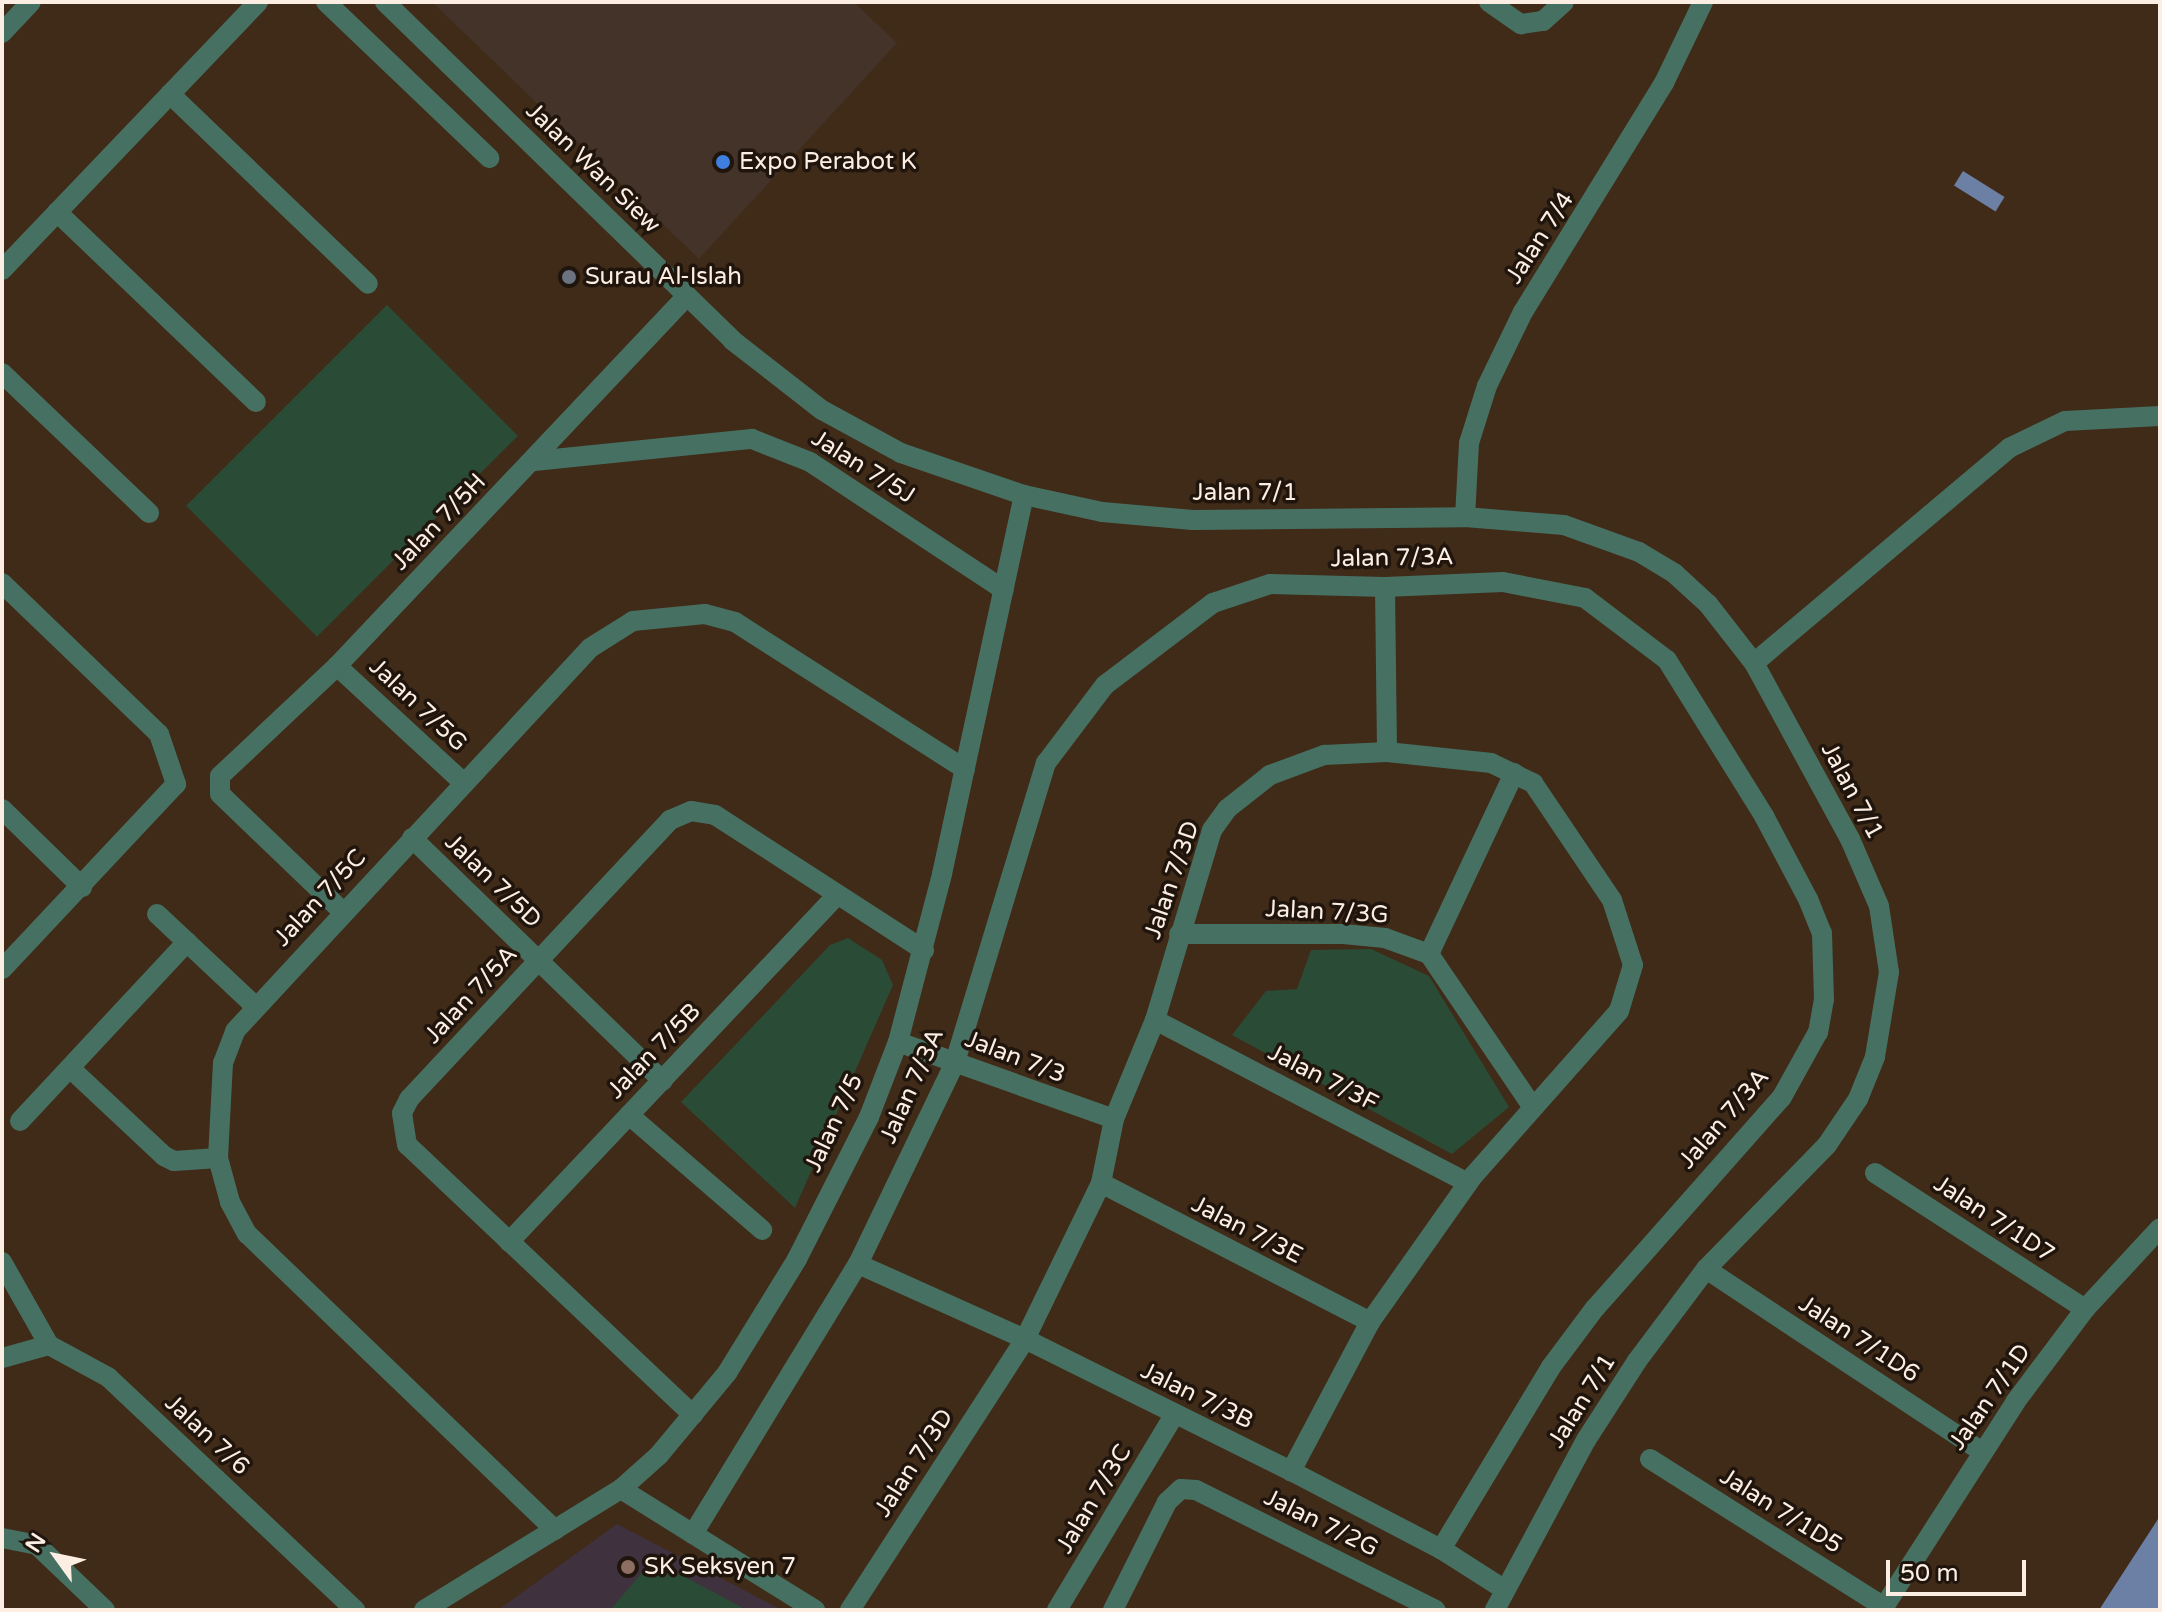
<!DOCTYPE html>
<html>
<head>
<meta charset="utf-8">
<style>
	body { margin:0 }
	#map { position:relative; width:2162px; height:1612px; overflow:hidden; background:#402a18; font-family:"Varela Round",sans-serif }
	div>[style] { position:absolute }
	.commercial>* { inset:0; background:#433328 }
	.education>* { inset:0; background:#40313e }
	.green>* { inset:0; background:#2a4c36; transform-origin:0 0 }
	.water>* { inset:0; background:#6b80a4; transform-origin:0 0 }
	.minor>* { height:20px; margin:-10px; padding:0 10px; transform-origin:10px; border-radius:10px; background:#467162 }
	.dots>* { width:22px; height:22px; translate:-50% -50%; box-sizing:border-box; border:4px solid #1f150d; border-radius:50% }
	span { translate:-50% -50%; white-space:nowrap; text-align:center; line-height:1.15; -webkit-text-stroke:7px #1f150d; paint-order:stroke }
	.poi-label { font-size:24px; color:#fdeee3 }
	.left { translate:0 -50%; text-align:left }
	.street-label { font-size:24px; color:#fdeee3 }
	.frame { position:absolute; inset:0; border:4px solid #fdeee3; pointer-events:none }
	.north { position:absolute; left:16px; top:1516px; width:80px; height:80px; -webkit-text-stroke:6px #1f150d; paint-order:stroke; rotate:303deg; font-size:22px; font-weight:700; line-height:32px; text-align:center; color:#fdeee3 }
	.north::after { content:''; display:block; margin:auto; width:28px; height:36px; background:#fdeee3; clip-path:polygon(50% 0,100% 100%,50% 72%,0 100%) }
	.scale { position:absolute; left:1886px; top:1560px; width:140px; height:36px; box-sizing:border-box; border:4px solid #fdeee3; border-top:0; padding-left:10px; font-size:24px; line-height:28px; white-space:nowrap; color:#fdeee3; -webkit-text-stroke:6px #1f150d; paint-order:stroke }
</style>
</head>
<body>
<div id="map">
	<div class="commercial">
		<div style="clip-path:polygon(432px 2px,854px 2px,897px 43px,699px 259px)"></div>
	</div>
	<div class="education">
		<div style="clip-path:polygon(617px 1524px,782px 1610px,498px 1610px)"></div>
	</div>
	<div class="green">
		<div style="left:387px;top:305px;width:185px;height:284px;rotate:45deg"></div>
		<div style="clip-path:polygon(848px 938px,882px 960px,893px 985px,795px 1208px,681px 1102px,830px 945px)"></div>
		<div style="clip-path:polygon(1371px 949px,1429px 976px,1509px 1107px,1452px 1154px,1232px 1035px,1266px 991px,1297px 989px,1311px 950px)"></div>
		<div style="clip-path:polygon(653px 1560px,747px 1610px,610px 1610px)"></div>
	</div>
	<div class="water">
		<div style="left:1963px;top:171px;width:49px;height:17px;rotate:32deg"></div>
		<div style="clip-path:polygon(2160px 1516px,2160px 1610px,2099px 1610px)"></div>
	</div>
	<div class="minor">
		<div style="left:326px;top:2px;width:226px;rotate:43.7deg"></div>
		<div style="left:385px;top:2px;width:484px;rotate:44.2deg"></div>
		<div style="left:732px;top:340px;width:114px;rotate:37.9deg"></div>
		<div style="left:822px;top:410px;width:90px;rotate:28.6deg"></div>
		<div style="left:901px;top:453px;width:130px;rotate:18.9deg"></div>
		<div style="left:1024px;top:495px;width:80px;rotate:12.3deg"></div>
		<div style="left:1102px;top:512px;width:91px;rotate:5deg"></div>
		<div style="left:1193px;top:520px;width:272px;rotate:-0.6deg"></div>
		<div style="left:1465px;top:517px;width:99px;rotate:4.6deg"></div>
		<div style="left:1564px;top:525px;width:80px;rotate:19.8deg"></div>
		<div style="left:1639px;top:552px;width:41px;rotate:31deg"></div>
		<div style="left:1674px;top:573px;width:46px;rotate:42.4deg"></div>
		<div style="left:1708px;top:604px;width:75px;rotate:52.1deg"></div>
		<div style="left:1754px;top:663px;width:200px;rotate:61.4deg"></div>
		<div style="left:1850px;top:839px;width:73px;rotate:66.6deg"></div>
		<div style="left:1879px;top:906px;width:67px;rotate:81.4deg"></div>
		<div style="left:1889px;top:972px;width:86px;rotate:99.4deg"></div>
		<div style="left:1875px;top:1057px;width:45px;rotate:112deg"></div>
		<div style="left:1858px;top:1099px;width:55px;rotate:124deg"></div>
		<div style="left:1827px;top:1145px;width:173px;rotate:134.3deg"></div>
		<div style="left:1706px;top:1269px;width:115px;rotate:126.9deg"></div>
		<div style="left:1637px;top:1361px;width:94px;rotate:122.8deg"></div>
		<div style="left:1586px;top:1440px;width:193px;rotate:118.2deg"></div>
		<div style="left:1489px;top:2px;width:39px;rotate:35deg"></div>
		<div style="left:1521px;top:24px;width:22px;rotate:-8deg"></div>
		<div style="left:1543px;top:21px;width:28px;rotate:-42deg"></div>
		<div style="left:2px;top:33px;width:42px;rotate:-46.9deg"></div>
		<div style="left:170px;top:94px;width:274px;rotate:43.8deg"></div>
		<div style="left:57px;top:212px;width:275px;rotate:43.7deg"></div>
		<div style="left:2px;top:270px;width:371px;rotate:-46.3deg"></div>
		<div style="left:2px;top:373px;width:203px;rotate:43.6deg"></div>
		<div style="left:534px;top:461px;width:219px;rotate:-5.8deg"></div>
		<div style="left:752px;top:439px;width:62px;rotate:21.6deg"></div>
		<div style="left:810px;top:462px;width:232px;rotate:33.4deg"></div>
		<div style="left:1465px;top:517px;width:74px;rotate:-86.9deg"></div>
		<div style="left:1469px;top:443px;width:60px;rotate:-72.5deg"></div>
		<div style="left:1487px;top:386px;width:82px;rotate:-64.1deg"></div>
		<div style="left:1523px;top:312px;width:269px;rotate:-58.4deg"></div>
		<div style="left:1664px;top:83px;width:90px;rotate:-64.3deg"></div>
		<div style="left:2px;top:583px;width:218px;rotate:43.9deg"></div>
		<div style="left:159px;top:734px;width:53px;rotate:71.2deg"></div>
		<div style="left:176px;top:784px;width:254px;rotate:133.2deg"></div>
		<div style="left:1385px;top:587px;width:165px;rotate:89.3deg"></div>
		<div style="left:1754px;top:663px;width:334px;rotate:-40.1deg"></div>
		<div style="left:2009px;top:448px;width:62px;rotate:-25.7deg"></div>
		<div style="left:2065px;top:421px;width:95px;rotate:-3deg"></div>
		<div style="left:337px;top:666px;width:173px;rotate:42.7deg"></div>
		<div style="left:2px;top:809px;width:112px;rotate:44.3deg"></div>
		<div style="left:412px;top:838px;width:349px;rotate:44.1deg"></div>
		<div style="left:343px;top:912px;width:170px;rotate:-136.2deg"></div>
		<div style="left:220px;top:794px;width:18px;rotate:-90deg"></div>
		<div style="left:220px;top:776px;width:161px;rotate:-43.2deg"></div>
		<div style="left:337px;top:666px;width:509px;rotate:-46.59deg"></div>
		<div style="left:157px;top:914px;width:134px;rotate:43.2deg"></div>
		<div style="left:1179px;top:934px;width:164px"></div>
		<div style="left:1343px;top:934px;width:42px;rotate:5.4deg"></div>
		<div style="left:1385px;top:938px;width:47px;rotate:20deg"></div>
		<div style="left:1429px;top:954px;width:184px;rotate:55.9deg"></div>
		<div style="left:1429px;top:954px;width:200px;rotate:-64.8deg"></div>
		<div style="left:1155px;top:1020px;width:353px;rotate:27.5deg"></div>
		<div style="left:898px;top:1042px;width:229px;rotate:19.6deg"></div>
		<div style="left:70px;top:1068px;width:129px;rotate:43.1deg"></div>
		<div style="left:164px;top:1156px;width:11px;rotate:27deg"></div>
		<div style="left:174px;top:1161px;width:44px;rotate:-3.9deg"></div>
		<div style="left:629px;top:1115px;width:176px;rotate:40.8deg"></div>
		<div style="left:20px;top:1121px;width:245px;rotate:-47deg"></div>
		<div style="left:1875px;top:1173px;width:250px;rotate:32.9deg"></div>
		<div style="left:1101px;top:1183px;width:303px;rotate:27.3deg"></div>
		<div style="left:509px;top:1242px;width:476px;rotate:-46.6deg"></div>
		<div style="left:2px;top:1262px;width:95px;rotate:60.5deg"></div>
		<div style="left:858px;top:1264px;width:183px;rotate:24.2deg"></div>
		<div style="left:1025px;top:1339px;width:297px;rotate:26.4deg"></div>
		<div style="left:1291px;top:1471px;width:169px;rotate:27.5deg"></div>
		<div style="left:1441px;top:1549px;width:76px;rotate:32.6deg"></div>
		<div style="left:1706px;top:1269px;width:332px;rotate:33.5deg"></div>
		<div style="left:2px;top:1358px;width:49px;rotate:-15.5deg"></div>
		<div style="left:49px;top:1345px;width:67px;rotate:28.5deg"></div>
		<div style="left:108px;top:1377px;width:340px;rotate:43.3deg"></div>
		<div style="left:693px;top:1415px;width:393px;rotate:-136.6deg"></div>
		<div style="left:407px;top:1145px;width:32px;rotate:-99deg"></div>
		<div style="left:402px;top:1113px;width:16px;rotate:-63deg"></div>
		<div style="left:409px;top:1099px;width:382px;rotate:-46.9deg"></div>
		<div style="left:670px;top:820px;width:23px;rotate:-23deg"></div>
		<div style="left:691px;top:811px;width:24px;rotate:9deg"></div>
		<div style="left:715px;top:815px;width:249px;rotate:32.9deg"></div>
		<div style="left:1650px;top:1459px;width:277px;rotate:32.3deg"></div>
		<div style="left:621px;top:1489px;width:85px;rotate:32deg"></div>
		<div style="left:693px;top:1534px;width:316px;rotate:-58.6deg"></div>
		<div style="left:858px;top:1264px;width:224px;rotate:-64.3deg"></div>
		<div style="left:955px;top:1062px;width:313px;rotate:-73.1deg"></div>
		<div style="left:1046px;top:763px;width:98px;rotate:-52.9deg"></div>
		<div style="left:1105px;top:685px;width:136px;rotate:-37.2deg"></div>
		<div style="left:1213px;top:603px;width:60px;rotate:-18.4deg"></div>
		<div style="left:1270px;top:584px;width:115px;rotate:1.5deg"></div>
		<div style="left:1385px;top:587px;width:118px;rotate:-2.4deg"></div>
		<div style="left:1503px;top:582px;width:84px;rotate:11deg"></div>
		<div style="left:1585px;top:598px;width:103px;rotate:37.1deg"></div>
		<div style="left:1667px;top:660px;width:184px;rotate:58.1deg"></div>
		<div style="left:1764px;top:816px;width:94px;rotate:62.1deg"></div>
		<div style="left:1808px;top:899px;width:37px;rotate:68deg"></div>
		<div style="left:1822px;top:933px;width:66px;rotate:88.3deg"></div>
		<div style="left:1824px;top:999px;width:34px;rotate:100deg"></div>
		<div style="left:1818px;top:1032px;width:74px;rotate:119deg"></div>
		<div style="left:1782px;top:1097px;width:282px;rotate:131.5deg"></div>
		<div style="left:1595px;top:1308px;width:74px;rotate:126.7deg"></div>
		<div style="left:1551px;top:1367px;width:213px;rotate:121.1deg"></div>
		<div style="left:555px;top:1530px;width:427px;rotate:-136.1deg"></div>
		<div style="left:247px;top:1234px;width:36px;rotate:-118deg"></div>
		<div style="left:230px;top:1202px;width:46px;rotate:-105.3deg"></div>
		<div style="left:218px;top:1158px;width:95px;rotate:-87deg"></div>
		<div style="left:223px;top:1063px;width:34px;rotate:-69deg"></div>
		<div style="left:235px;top:1031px;width:522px;rotate:-47.17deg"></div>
		<div style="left:590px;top:648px;width:51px;rotate:-32.1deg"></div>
		<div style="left:633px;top:621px;width:72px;rotate:-5.6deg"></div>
		<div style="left:705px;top:614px;width:31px;rotate:15deg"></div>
		<div style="left:735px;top:622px;width:273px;rotate:32.6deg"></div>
		<div style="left:693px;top:1534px;width:144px;rotate:31.9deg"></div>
		<div style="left:2px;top:1538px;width:36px;rotate:11deg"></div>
		<div style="left:37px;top:1545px;width:94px;rotate:43.7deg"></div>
		<div style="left:424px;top:1610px;width:231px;rotate:-31.6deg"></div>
		<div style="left:621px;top:1489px;width:51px;rotate:-41.8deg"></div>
		<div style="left:659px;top:1455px;width:107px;rotate:-50.3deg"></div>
		<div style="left:727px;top:1373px;width:134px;rotate:-58.4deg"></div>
		<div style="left:797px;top:1259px;width:159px;rotate:-63.1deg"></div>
		<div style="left:869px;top:1117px;width:80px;rotate:-68.9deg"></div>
		<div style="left:898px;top:1042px;width:174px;rotate:-75.3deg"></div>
		<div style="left:942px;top:874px;width:388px;rotate:-77.8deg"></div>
		<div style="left:850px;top:1610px;width:323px;rotate:-57.1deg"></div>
		<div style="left:1025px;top:1339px;width:174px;rotate:-64deg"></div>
		<div style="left:1101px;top:1183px;width:65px;rotate:-78.5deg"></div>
		<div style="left:1114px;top:1119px;width:107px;rotate:-67.5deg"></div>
		<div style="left:1155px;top:1020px;width:198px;rotate:-73.3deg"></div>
		<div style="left:1212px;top:830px;width:26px;rotate:-54deg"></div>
		<div style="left:1227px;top:809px;width:55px;rotate:-38.3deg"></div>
		<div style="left:1270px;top:775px;width:58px;rotate:-20.3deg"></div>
		<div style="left:1324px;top:755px;width:63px;rotate:-2.7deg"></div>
		<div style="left:1387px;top:752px;width:105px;rotate:6deg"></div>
		<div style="left:1491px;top:763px;width:47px;rotate:25.5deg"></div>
		<div style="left:1533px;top:783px;width:141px;rotate:56deg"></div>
		<div style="left:1612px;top:900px;width:68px;rotate:72.1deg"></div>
		<div style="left:1633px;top:965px;width:48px;rotate:106.9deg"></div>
		<div style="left:1619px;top:1011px;width:220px;rotate:131.5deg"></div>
		<div style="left:1473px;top:1176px;width:179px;rotate:125.2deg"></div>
		<div style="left:1370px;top:1322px;width:169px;rotate:117.9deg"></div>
		<div style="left:1057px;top:1610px;width:229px;rotate:-59deg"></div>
		<div style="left:1113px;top:1610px;width:121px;rotate:-63.4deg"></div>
		<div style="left:1167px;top:1502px;width:19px;rotate:-43deg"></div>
		<div style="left:1181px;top:1489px;width:15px;rotate:4deg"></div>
		<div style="left:1196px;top:1490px;width:268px;rotate:26.6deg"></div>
		<div style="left:1882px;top:1610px;width:248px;rotate:-57.3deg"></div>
		<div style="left:2016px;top:1401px;width:115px;rotate:-53.1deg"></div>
		<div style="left:2085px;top:1309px;width:110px;rotate:-47.2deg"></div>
	</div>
	<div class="dots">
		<div style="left:723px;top:162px;background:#3f7fe0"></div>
		<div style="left:569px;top:277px;background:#6b7280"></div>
		<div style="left:628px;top:1567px;background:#8d6e63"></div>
	</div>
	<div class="poi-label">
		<span class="left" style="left:739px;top:162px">Expo Perabot K</span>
		<span class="left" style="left:585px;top:277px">Surau Al-Islah</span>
		<span class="left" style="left:644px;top:1567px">SK Seksyen 7</span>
	</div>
	<div class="street-label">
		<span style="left:593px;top:168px;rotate:44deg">Jalan Wan Siew</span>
		<span style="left:1540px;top:238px;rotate:-57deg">Jalan 7/4</span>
		<span style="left:863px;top:467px;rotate:32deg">Jalan 7/5J</span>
		<span style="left:1245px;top:493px">Jalan 7/1</span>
		<span style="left:439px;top:522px;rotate:-46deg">Jalan 7/5H</span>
		<span style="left:1392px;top:558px;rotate:-1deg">Jalan 7/3A</span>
		<span style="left:418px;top:705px;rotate:43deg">Jalan 7/5G</span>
		<span style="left:1852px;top:791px;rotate:62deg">Jalan 7/1</span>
		<span style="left:1172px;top:880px;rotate:-71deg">Jalan 7/3D</span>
		<span style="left:493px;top:881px;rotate:44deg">Jalan 7/5D</span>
		<span style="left:320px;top:898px;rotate:-47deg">Jalan 7/5C</span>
		<span style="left:1327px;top:912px;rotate:3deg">Jalan 7/3G</span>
		<span style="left:471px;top:995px;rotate:-47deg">Jalan 7/5A</span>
		<span style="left:654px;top:1051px;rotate:-46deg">Jalan 7/5B</span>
		<span style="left:1015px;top:1057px;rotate:21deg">Jalan 7/3</span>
		<span style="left:1323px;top:1078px;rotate:27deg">Jalan 7/3F</span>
		<span style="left:912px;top:1086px;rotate:-66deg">Jalan 7/3A</span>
		<span style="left:1724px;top:1119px;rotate:-49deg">Jalan 7/3A</span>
		<span style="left:834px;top:1123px;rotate:-65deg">Jalan 7/5</span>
		<span style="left:1994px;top:1219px;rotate:33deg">Jalan 7/1D7</span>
		<span style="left:1247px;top:1230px;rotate:27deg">Jalan 7/3E</span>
		<span style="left:1859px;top:1339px;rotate:33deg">Jalan 7/1D6</span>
		<span style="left:1197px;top:1396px;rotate:26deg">Jalan 7/3B</span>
		<span style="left:1990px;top:1397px;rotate:-55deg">Jalan 7/1D</span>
		<span style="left:1582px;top:1401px;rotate:-58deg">Jalan 7/1</span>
		<span style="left:207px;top:1435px;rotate:43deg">Jalan 7/6</span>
		<span style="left:914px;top:1463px;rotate:-57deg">Jalan 7/3D</span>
		<span style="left:1094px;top:1499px;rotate:-59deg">Jalan 7/3C</span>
		<span style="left:1781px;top:1511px;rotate:32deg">Jalan 7/1D5</span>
		<span style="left:1321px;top:1523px;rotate:26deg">Jalan 7/2G</span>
	</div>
	<div class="frame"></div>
	<div class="north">N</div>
	<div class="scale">50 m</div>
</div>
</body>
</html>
